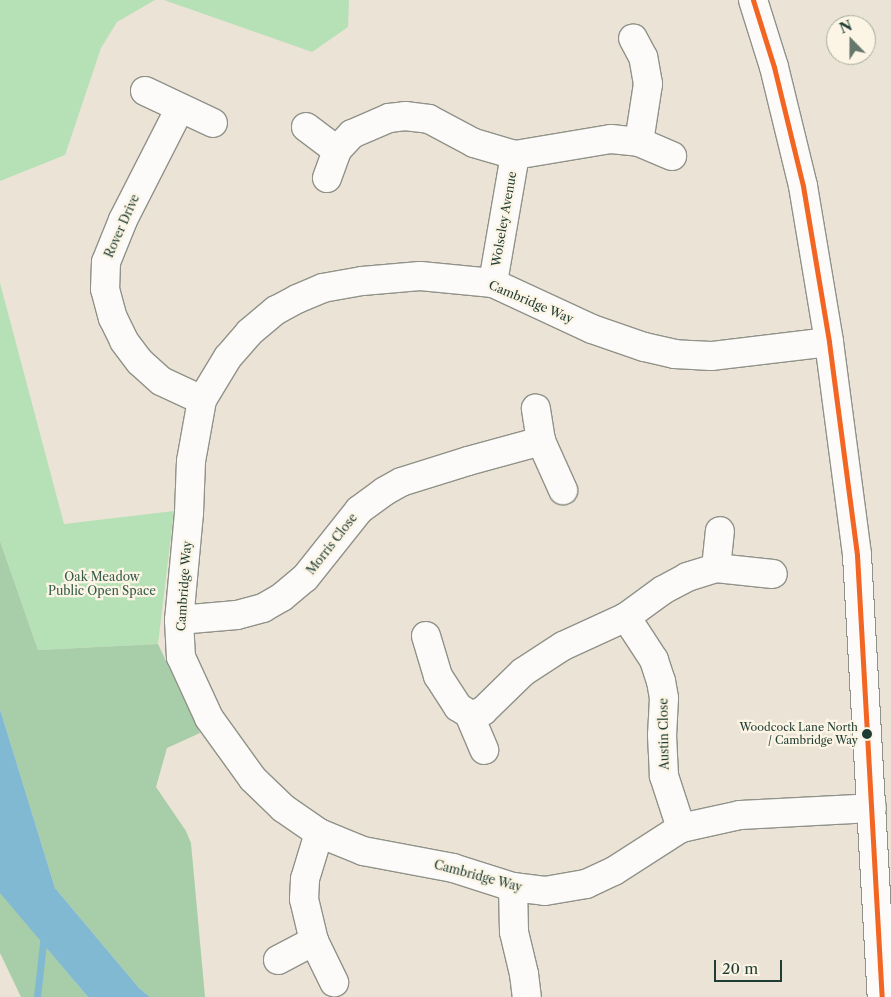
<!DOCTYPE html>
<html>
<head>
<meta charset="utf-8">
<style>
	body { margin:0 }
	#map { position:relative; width:891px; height:997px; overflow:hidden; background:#ebe3d5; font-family:"Libre Caslon Text",serif }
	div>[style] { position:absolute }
	.green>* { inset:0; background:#b6e0b6 }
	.forest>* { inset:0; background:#a7cea8 }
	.water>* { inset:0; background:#82b9d2 }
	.stream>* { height:7px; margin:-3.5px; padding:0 3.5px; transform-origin:3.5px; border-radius:3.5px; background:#82b9d2 }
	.roads { filter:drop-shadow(1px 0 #909289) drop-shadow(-1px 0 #909289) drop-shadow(0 1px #909289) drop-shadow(0 -1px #909289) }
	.minor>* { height:28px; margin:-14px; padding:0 14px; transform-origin:14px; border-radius:14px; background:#fcfbf9 }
	.bus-1>* { height:5px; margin:-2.5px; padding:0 2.5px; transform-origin:2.5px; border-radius:2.5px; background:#f26522 }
	.dots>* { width:14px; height:14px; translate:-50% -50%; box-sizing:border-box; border:2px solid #fcf5e5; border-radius:50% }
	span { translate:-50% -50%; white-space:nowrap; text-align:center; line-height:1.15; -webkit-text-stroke:4.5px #fcf5e5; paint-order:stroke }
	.bus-label { font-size:11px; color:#1f3d34 }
	.right { translate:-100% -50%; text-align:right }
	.street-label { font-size:12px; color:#1f3d34 }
	.park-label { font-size:12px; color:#355d49 }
	.north { position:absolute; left:826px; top:15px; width:50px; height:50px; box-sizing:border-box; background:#fcf5e5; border:1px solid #a4ab9e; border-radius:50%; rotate:338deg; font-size:14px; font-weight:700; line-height:20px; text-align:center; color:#1f3d34 }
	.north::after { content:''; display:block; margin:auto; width:18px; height:22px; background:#66776c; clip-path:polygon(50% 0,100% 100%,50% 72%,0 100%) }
	.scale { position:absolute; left:714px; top:960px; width:68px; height:22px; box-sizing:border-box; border:2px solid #1f3d34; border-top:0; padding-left:6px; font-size:15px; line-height:18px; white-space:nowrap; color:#1f3d34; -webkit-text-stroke:4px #fcf5e5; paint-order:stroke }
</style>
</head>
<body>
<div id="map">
	<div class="green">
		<div style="clip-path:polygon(0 0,155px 0,117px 22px,101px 48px,65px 155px,0 181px)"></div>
		<div style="clip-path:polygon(164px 0,349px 0,348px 27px,312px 52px)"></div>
		<div style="clip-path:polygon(0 283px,64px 524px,174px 511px,158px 644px,38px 650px,0 541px)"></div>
	</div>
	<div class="forest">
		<div style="clip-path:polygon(0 541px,38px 650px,158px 644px,200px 733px,167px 748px,156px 787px,186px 831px,191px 843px,205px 997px,150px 997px,139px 988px,55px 888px,0 709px)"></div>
		<div style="clip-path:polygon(0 892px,88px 997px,21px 997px,0 953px)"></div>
	</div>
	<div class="water">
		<div style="clip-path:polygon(0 709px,55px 888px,139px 988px,150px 997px,88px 997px,0 893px)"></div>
	</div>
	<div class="stream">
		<div style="left:37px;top:997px;width:62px;rotate:-83.6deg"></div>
	</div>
	<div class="roads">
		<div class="minor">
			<div style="left:753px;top:0;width:70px;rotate:72.6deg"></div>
			<div style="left:774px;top:67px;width:122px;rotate:76.3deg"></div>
			<div style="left:803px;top:186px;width:158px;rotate:80.5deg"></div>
			<div style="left:829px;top:342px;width:215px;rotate:82.5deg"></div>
			<div style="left:857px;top:555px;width:443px;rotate:86.8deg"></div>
			<div style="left:145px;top:91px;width:75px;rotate:25.2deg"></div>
			<div style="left:180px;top:108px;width:126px;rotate:117deg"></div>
			<div style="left:123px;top:220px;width:45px;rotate:112deg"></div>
			<div style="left:106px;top:262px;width:27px;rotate:92deg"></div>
			<div style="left:105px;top:289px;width:30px;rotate:75deg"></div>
			<div style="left:113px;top:318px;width:25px;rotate:64deg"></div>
			<div style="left:124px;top:341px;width:26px;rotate:53deg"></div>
			<div style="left:140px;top:362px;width:28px;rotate:42deg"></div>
			<div style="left:161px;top:381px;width:45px;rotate:24.9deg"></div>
			<div style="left:306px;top:127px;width:39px;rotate:37deg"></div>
			<div style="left:639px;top:142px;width:36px;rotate:23deg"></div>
			<div style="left:515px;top:155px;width:97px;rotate:-9.5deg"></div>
			<div style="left:611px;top:139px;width:28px;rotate:6deg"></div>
			<div style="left:639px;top:142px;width:59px;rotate:-81.2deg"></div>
			<div style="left:648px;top:84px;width:27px;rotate:-100deg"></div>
			<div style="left:643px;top:57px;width:21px;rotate:-118deg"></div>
			<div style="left:327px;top:178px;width:30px;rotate:-70deg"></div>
			<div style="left:337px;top:150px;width:22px;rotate:-47deg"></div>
			<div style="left:352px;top:134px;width:40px;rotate:-23.4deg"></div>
			<div style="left:389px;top:118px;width:16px;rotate:-7deg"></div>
			<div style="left:405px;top:116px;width:24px;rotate:7deg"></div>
			<div style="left:429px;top:119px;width:51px;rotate:28.1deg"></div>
			<div style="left:474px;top:143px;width:43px;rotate:16.3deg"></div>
			<div style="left:515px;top:155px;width:130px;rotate:99.8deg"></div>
			<div style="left:829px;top:342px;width:119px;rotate:173.2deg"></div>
			<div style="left:711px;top:356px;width:36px;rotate:-177deg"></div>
			<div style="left:675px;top:354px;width:32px;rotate:-167deg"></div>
			<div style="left:644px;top:347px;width:55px;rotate:-160.9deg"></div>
			<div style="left:592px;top:329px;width:109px;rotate:-155.1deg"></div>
			<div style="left:493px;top:283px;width:73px;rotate:-174.5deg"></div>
			<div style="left:420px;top:276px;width:58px;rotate:175.1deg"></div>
			<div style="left:362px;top:281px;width:40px;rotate:170deg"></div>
			<div style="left:323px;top:288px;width:28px;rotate:157deg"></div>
			<div style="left:297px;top:299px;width:24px;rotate:152deg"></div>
			<div style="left:276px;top:310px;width:35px;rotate:140deg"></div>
			<div style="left:249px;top:333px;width:32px;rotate:131deg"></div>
			<div style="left:228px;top:357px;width:50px;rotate:121.2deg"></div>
			<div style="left:202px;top:400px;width:62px;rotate:100.2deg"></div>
			<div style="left:191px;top:461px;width:52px;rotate:92.2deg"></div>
			<div style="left:189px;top:513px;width:107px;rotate:95.3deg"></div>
			<div style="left:179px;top:620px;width:37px;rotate:87deg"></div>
			<div style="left:181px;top:657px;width:67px;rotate:65.3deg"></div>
			<div style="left:209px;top:718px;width:75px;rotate:54.2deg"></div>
			<div style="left:253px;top:779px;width:42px;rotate:44deg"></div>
			<div style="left:283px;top:808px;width:44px;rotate:34.8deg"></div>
			<div style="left:319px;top:833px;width:48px;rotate:22.2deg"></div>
			<div style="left:363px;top:851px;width:92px;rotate:10.7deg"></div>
			<div style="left:453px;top:868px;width:63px;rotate:17.6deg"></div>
			<div style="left:513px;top:887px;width:32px;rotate:7deg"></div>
			<div style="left:545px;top:891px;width:42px;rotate:-9.7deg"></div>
			<div style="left:586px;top:884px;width:31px;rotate:-25deg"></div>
			<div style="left:614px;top:871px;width:80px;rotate:-32.7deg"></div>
			<div style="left:681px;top:828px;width:60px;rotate:-12.4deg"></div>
			<div style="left:740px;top:815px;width:132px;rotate:-3deg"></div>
			<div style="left:541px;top:441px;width:54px;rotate:65.8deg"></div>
			<div style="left:716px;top:568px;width:37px;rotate:-84deg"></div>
			<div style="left:626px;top:617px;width:46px;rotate:-36.1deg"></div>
			<div style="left:663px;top:590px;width:27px;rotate:-28deg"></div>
			<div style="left:687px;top:577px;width:30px;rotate:-17deg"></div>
			<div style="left:716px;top:568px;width:57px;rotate:6deg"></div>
			<div style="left:179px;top:620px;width:58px;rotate:-4.9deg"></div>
			<div style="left:237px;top:615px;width:27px;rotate:-15deg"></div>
			<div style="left:263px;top:608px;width:22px;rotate:-30deg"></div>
			<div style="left:282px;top:597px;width:30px;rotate:-40deg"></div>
			<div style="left:305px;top:578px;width:87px;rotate:-51.5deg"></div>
			<div style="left:359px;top:510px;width:32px;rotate:-36deg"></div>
			<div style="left:385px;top:491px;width:18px;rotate:-29deg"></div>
			<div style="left:401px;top:482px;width:70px;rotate:-17.4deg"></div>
			<div style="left:468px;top:461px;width:76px;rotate:-15.3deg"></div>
			<div style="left:541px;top:441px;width:33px;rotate:-99deg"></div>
			<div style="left:426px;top:636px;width:42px;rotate:73.3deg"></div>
			<div style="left:438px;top:676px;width:37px;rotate:57deg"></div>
			<div style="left:458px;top:707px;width:13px;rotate:32deg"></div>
			<div style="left:469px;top:714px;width:6px"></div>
			<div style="left:475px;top:714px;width:9px;rotate:-21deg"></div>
			<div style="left:483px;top:711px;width:56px;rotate:-44.3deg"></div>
			<div style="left:523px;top:672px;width:48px;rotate:-33deg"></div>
			<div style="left:563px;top:646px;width:69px;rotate:-24.7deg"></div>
			<div style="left:626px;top:617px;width:51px;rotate:56.9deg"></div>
			<div style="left:654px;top:660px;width:22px;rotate:72deg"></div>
			<div style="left:661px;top:681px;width:17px;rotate:80deg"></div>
			<div style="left:664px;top:698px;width:37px;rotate:93deg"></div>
			<div style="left:662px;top:735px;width:41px;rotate:87.2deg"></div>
			<div style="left:664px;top:776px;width:55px;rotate:71.9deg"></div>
			<div style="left:469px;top:714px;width:39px;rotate:67deg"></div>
			<div style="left:513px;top:887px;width:45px;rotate:88.7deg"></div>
			<div style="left:514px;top:932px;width:43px;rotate:76.6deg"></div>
			<div style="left:524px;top:974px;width:23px;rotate:83deg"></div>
			<div style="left:314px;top:941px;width:43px;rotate:-103.4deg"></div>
			<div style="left:304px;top:899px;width:20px;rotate:-87deg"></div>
			<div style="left:305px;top:879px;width:48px;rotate:-73.1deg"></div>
			<div style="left:278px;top:960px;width:41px;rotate:-27.8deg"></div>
			<div style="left:314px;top:941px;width:46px;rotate:64deg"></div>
		</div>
	</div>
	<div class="bus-1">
		<div style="left:753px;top:0;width:70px;rotate:72.6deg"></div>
		<div style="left:774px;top:67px;width:122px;rotate:76.3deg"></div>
		<div style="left:803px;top:186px;width:158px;rotate:80.5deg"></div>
		<div style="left:829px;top:342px;width:215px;rotate:82.5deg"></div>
		<div style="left:857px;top:555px;width:443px;rotate:86.8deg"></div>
	</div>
	<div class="dots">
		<div style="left:867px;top:734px;background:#1f3d34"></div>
	</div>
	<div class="bus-label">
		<span class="right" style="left:858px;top:734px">Woodcock Lane North<br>/ Cambridge Way</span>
	</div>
	<div class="street-label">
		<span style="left:504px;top:219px;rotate:-80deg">Wolseley Avenue</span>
		<span style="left:122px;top:226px;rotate:-66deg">Rover Drive</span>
		<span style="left:531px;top:302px;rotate:23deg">Cambridge Way</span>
		<span style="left:332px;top:544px;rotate:-52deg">Morris Close</span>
		<span style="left:184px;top:586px;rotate:-86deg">Cambridge Way</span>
		<span style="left:664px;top:734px;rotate:-91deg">Austin Close</span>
		<span style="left:478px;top:876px;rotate:15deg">Cambridge Way</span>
	</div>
	<div class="park-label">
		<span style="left:102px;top:584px">Oak Meadow<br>Public Open Space</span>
	</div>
	<div class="north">N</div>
	<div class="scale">20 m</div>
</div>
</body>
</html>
